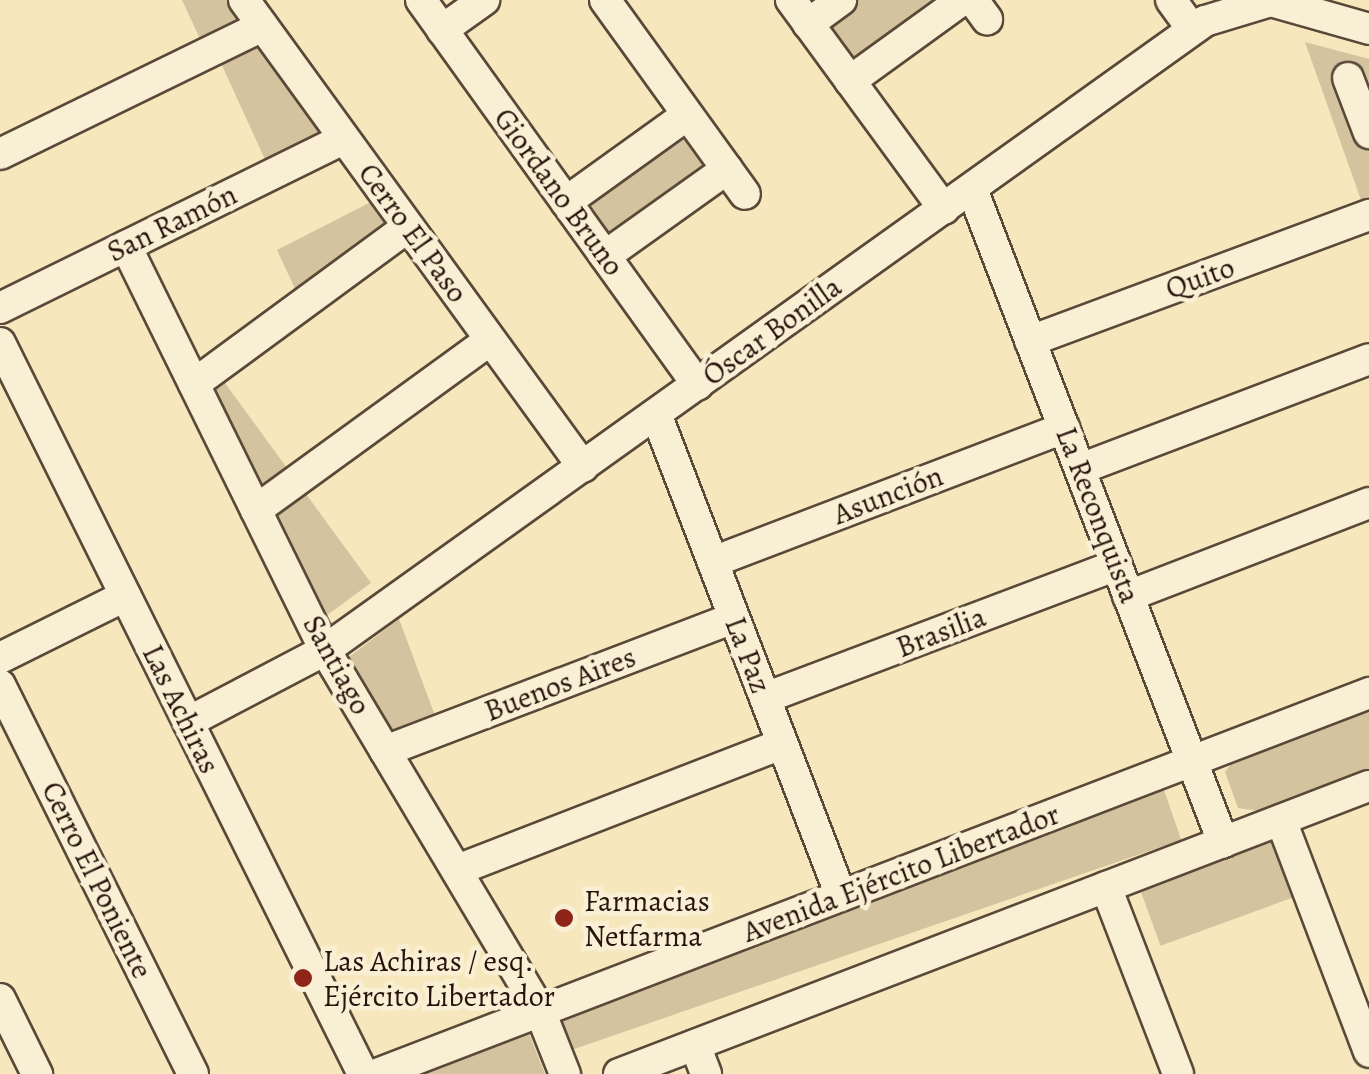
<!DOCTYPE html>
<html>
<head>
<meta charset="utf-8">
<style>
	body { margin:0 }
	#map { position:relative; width:1369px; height:1074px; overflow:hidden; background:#f6e7bd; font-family:Alegreya,serif }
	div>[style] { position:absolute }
	.green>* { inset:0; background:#d3c39f; transform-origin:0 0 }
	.roads { filter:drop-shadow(2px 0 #5a4838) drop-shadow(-2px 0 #5a4838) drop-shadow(0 2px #5a4838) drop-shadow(0 -2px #5a4838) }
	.minor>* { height:30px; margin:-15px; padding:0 15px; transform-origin:15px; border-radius:15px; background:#f9efd4 }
	.dots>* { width:28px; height:28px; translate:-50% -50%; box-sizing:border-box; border:5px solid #f9efd4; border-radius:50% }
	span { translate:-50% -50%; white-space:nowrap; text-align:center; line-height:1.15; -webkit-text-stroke:9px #f9efd4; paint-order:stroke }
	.street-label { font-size:30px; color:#26130c }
	.poi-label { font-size:30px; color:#26130c }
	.left { translate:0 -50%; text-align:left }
</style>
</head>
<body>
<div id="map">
	<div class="green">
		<div style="clip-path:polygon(182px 0,230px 0,244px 20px,202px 43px)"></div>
		<div style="clip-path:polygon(856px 0,949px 0,853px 71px,822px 25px)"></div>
		<div style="clip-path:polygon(258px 40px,328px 136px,268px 166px,220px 61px)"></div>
		<div style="clip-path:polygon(1305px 42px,1369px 59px,1369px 197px,1361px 200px)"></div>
		<div style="clip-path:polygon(681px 130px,707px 167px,610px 238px,582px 210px,584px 198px)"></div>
		<div style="clip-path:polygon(373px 201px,393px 227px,297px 293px,277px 250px)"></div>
		<div style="clip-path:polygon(222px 379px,371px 583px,319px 621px,206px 391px)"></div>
		<div style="clip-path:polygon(399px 619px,437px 721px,391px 739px,349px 657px)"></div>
		<div style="clip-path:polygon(1369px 704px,1369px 769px,1260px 811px,1238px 808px,1225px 772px,1239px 753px)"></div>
		<div style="left:1163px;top:787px;width:56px;height:648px;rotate:71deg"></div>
		<div style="left:1271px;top:831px;width:70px;height:143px;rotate:70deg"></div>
		<div style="clip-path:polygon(528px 1031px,545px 1074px,416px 1074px)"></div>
	</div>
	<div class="roads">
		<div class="minor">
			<div style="left:244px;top:0;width:577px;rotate:54.02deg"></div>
			<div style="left:421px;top:0;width:474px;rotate:54.3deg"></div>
			<div style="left:605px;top:0;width:239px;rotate:54.2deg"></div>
			<div style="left:791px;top:0;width:259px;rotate:53.8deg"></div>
			<div style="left:973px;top:0;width:24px;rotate:54deg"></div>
			<div style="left:1171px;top:0;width:36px;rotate:54deg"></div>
			<div style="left:808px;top:24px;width:41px;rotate:-36deg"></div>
			<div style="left:442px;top:30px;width:52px;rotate:-35.5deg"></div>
			<div style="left:1348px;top:78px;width:59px;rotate:69.1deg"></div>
			<div style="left:850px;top:81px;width:138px;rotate:-35.9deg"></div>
			<div style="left:0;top:154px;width:292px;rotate:-26deg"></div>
			<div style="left:972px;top:189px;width:700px;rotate:68.97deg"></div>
			<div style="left:566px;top:202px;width:149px;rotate:-35.7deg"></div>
			<div style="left:126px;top:246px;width:450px;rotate:63.8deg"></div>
			<div style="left:325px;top:650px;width:420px;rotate:59.2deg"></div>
			<div style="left:540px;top:1011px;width:68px;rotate:68.4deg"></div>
			<div style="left:605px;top:256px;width:150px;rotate:-35.5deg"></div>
			<div style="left:0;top:308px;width:383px;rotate:-26.2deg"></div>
			<div style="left:1030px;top:341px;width:362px;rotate:-20.4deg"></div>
			<div style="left:0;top:343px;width:816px;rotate:63.59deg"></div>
			<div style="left:194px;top:384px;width:265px;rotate:-36.3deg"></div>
			<div style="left:656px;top:414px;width:516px;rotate:69deg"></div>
			<div style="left:1080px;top:469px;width:309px;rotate:-20.8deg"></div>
			<div style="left:256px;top:510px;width:289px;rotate:-36deg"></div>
			<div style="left:713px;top:562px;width:376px;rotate:-20.9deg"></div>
			<div style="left:1128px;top:596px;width:258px;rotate:-21.1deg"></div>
			<div style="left:0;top:658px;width:140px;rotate:-26.4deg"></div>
			<div style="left:0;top:685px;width:434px;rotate:63.6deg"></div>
			<div style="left:765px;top:698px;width:376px;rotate:-20.7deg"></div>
			<div style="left:188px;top:722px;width:155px;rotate:-27.7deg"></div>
			<div style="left:325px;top:650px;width:1082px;rotate:-35.56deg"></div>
			<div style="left:1205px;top:21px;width:69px;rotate:-16.9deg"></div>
			<div style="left:1271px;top:1px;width:102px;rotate:15.9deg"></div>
			<div style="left:385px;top:751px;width:373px;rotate:-20.9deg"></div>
			<div style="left:1281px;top:820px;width:248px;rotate:69.2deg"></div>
			<div style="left:457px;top:870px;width:349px;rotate:-21.2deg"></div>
			<div style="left:1106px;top:887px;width:200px;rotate:68.9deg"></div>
			<div style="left:0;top:999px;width:84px;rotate:63.7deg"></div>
			<div style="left:695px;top:1045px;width:31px;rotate:69deg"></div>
			<div style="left:377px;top:1074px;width:1063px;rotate:-21.01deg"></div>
			<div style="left:619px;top:1074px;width:803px;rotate:-21.01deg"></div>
		</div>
	</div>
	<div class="dots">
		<div style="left:564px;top:918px;background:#8f2418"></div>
		<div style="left:303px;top:978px;background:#8f2418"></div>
	</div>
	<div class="street-label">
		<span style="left:559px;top:192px;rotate:54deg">Giordano Bruno</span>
		<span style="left:172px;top:223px;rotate:-26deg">San Ramón</span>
		<span style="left:413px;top:233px;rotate:54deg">Cerro El Paso</span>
		<span style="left:1200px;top:278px;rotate:-20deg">Quito</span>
		<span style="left:772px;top:331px;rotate:-36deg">Óscar Bonilla</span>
		<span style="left:888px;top:495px;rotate:-21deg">Asunción</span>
		<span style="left:1098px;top:515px;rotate:69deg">La Reconquista</span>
		<span style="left:941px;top:632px;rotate:-21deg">Brasilia</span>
		<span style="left:748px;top:655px;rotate:69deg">La Paz</span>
		<span style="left:337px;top:665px;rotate:61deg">Santiago</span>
		<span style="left:560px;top:684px;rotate:-21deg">Buenos Aires</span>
		<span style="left:181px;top:709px;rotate:64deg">Las Achiras</span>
		<span style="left:901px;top:873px;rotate:-21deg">Avenida Ejército Libertador</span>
		<span style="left:97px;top:880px;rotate:64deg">Cerro El Poniente</span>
	</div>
	<div class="poi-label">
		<span class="left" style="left:584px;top:918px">Farmacias<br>Netfarma</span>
		<span class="left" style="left:323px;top:978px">Las Achiras / esq.<br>Ejército Libertador</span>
	</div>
</div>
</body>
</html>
